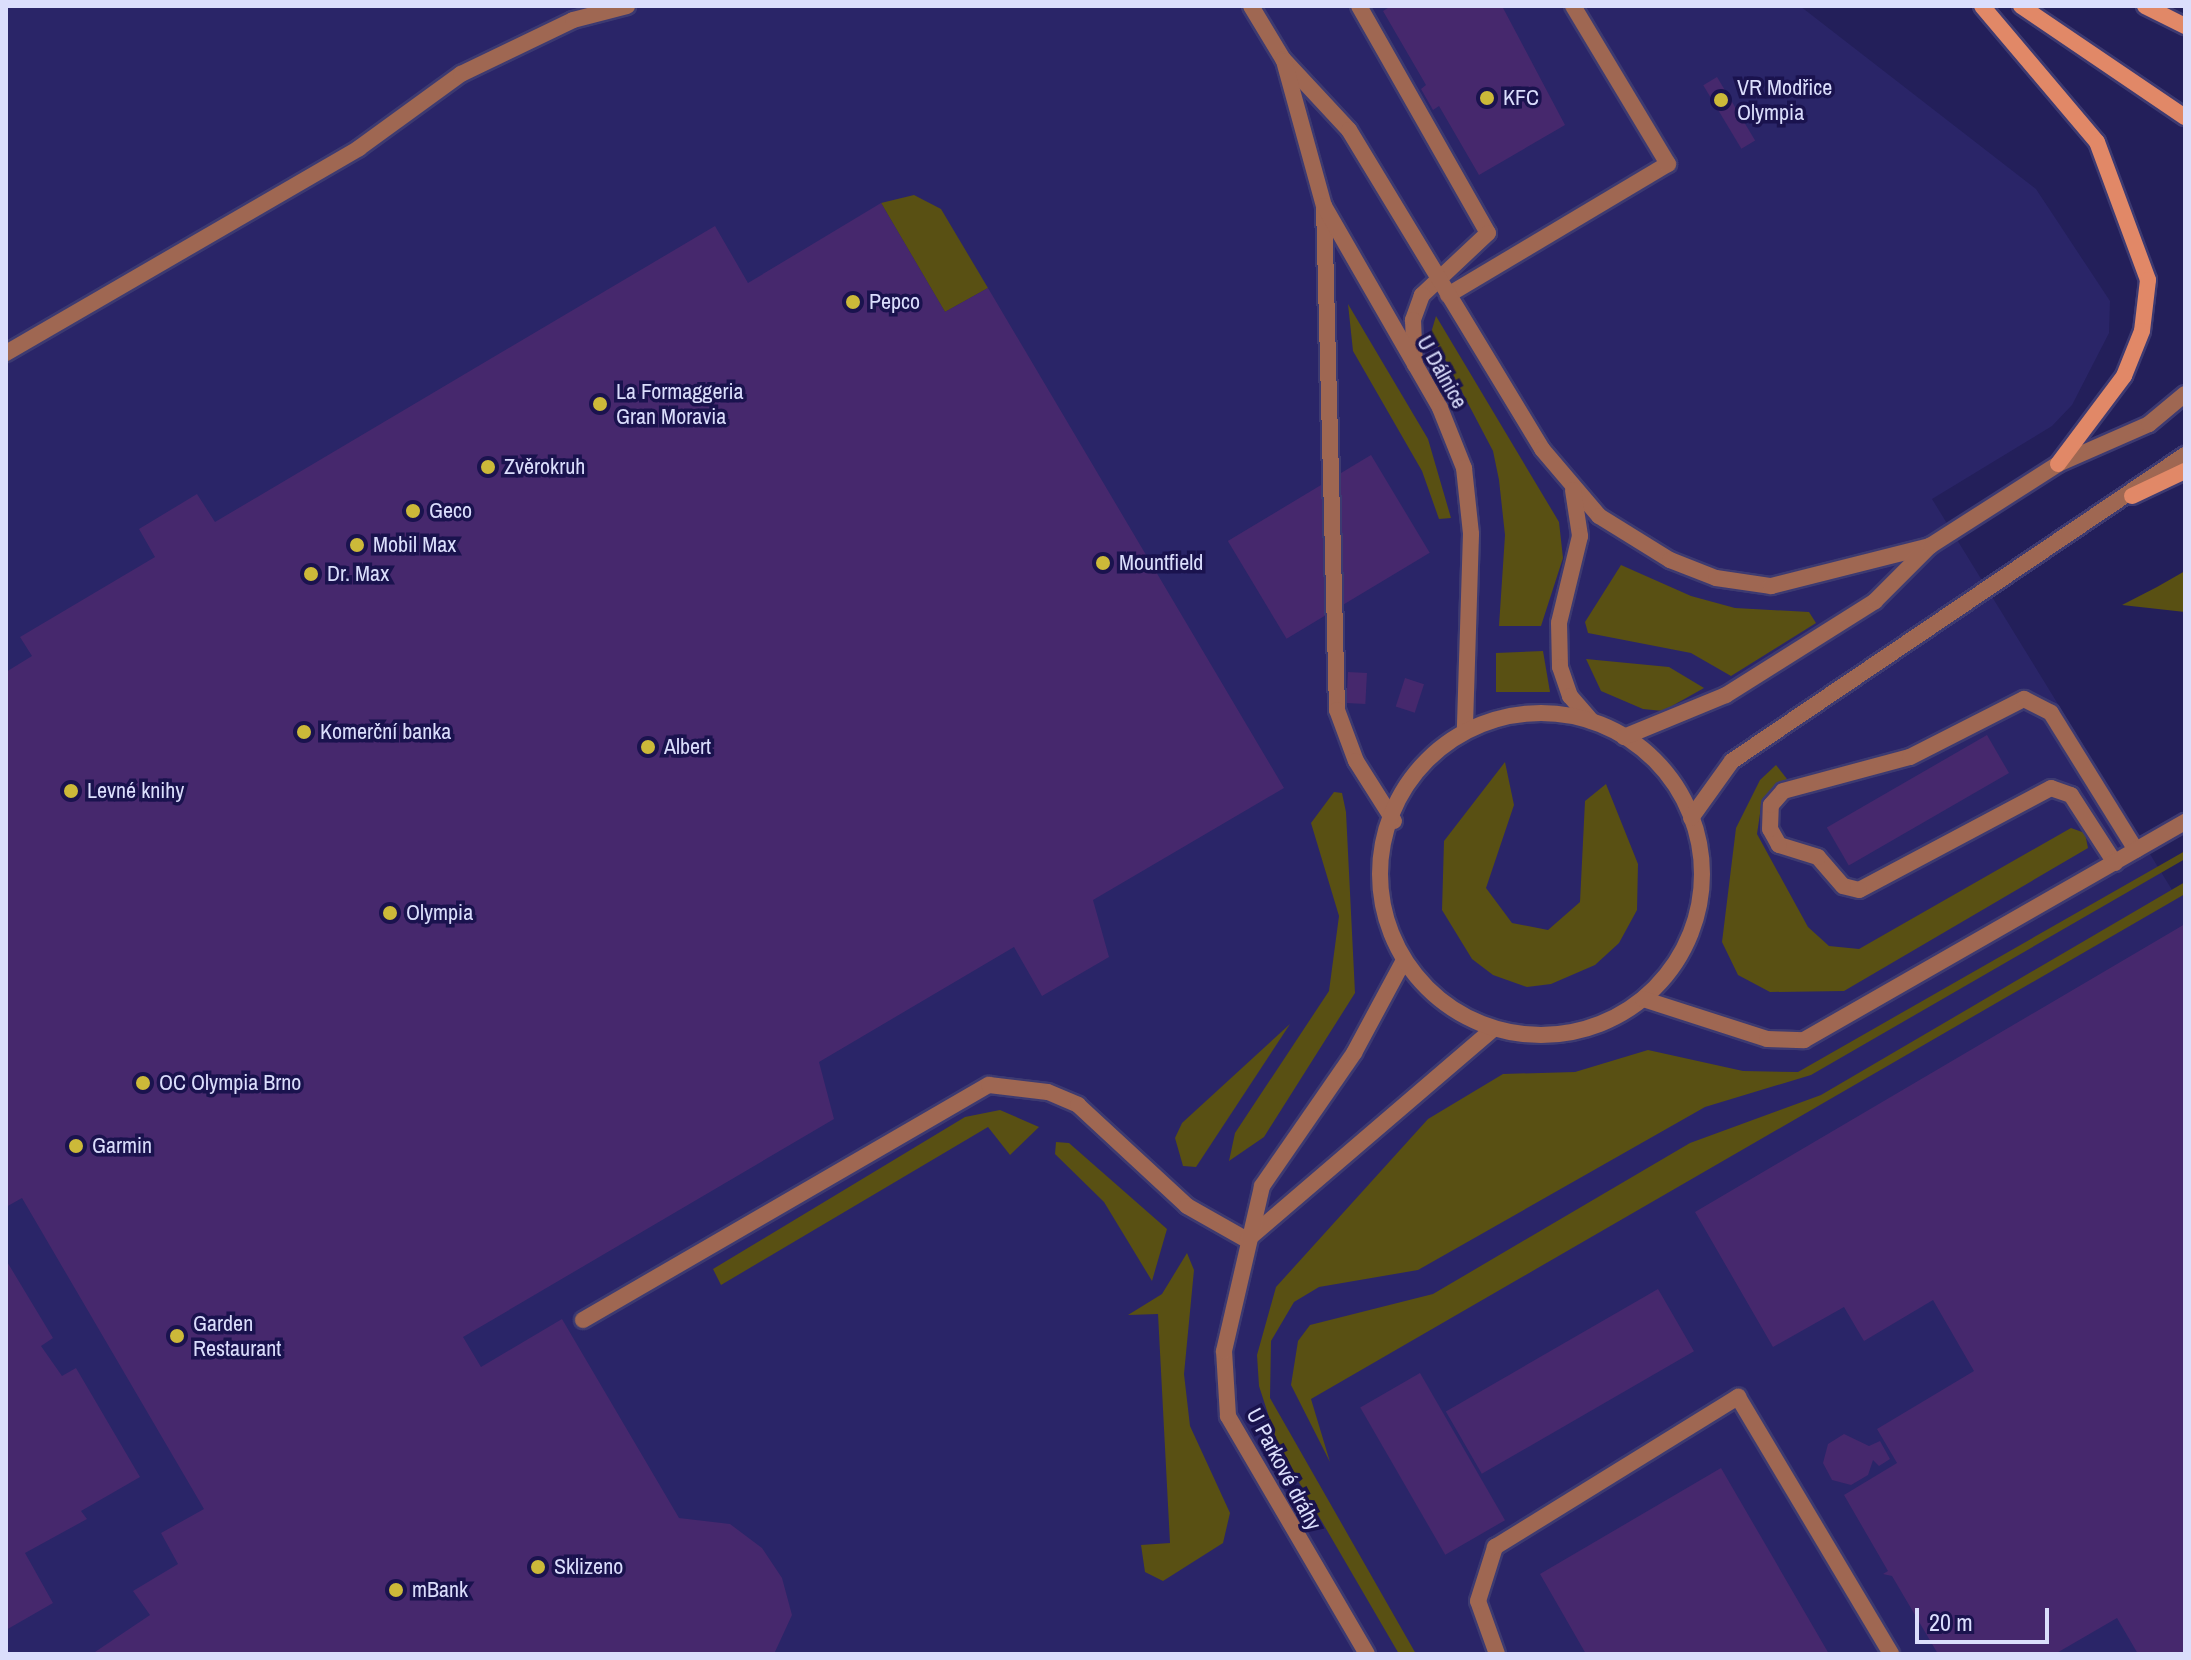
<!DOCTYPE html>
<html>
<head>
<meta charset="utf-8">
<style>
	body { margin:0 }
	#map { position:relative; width:2191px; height:1660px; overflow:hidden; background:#231f5a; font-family:"Archivo Narrow",sans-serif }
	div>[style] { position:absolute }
	.built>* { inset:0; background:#2a2568 }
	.green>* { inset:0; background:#595013 }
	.building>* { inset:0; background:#46286d; transform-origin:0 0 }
	.roads { filter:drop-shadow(2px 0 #3d3a71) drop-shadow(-2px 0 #3d3a71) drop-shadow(0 2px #3d3a71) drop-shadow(0 -2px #3d3a71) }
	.service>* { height:16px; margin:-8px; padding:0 8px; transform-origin:8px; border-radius:8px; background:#9f6752 }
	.minor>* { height:16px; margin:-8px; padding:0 8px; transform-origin:8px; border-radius:8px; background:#9f6752 }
	.tertiary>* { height:16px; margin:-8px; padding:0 8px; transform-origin:8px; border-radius:8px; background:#9f6752 }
	.tertiary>.ring { margin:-8px; padding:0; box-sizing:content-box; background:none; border:16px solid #9f6752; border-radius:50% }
	.secondary>* { height:16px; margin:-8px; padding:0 8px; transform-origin:8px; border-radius:8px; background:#e18867 }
	.dots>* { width:22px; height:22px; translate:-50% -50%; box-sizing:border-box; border:4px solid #1a134e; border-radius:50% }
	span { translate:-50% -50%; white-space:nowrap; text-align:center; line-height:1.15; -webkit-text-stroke:7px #1a134e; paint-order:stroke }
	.poi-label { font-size:22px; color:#dbdefc }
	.left { translate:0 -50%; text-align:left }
	.street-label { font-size:22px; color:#dbdefc }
	.frame { position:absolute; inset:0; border:8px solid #dbdefc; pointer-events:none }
	.scale { position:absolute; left:1915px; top:1608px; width:134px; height:36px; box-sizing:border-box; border:4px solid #dbdefc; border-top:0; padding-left:10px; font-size:24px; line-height:28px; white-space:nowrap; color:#dbdefc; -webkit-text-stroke:6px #1a134e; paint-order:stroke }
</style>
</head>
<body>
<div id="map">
	<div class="built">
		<div style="clip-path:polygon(6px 6px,1800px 6px,2036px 189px,2110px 301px,2109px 333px,2072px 405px,2052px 426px,1932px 499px,2177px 898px,2185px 894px,2185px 1654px,6px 1654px)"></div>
	</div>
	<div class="green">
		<div style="clip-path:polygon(914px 195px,941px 209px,988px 288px,945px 312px,881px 203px)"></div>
		<div style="clip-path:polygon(1348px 304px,1428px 439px,1451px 518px,1439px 519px,1422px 471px,1353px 351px)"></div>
		<div style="clip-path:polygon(1436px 316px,1559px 522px,1563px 558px,1541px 626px,1499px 626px,1505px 535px,1499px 480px,1493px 451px,1431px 333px)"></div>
		<div style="clip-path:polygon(1621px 565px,1691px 596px,1735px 608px,1809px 612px,1816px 623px,1731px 676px,1691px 653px,1588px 633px,1585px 622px)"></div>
		<div style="clip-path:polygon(2185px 571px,2185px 612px,2122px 605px,2157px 587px)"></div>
		<div style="clip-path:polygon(1543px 651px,1550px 692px,1496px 692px,1496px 653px)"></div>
		<div style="clip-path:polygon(1586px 659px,1669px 667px,1704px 688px,1663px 711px,1643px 709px,1601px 691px)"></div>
		<div style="clip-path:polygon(1505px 762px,1514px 805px,1486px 888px,1512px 923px,1548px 930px,1580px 902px,1585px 801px,1606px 784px,1638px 864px,1637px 910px,1619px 943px,1595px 965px,1551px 984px,1527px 987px,1493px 975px,1472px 959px,1442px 910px,1444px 841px)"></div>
		<div style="clip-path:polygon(1776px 765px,1787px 779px,1762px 800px,1757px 834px,1808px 927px,1829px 946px,1859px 949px,2071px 828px,2085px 833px,2088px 848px,1844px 991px,1770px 992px,1738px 975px,1722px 942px,1736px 828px,1760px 780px)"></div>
		<div style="clip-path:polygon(1334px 792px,1342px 793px,1346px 812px,1355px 993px,1264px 1137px,1229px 1161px,1235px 1133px,1329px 991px,1339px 916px,1311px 823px)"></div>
		<div style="clip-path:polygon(2185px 851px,2185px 859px,1811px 1075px,1705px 1107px,1418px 1270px,1319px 1287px,1294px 1302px,1271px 1341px,1270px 1398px,1416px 1654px,1399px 1654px,1279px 1448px,1259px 1386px,1257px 1355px,1276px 1287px,1428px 1119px,1503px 1074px,1575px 1072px,1648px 1050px,1743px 1071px,1798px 1072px)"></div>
		<div style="clip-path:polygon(2185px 882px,2185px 894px,1311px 1399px,1330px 1462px,1291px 1385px,1298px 1341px,1310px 1325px,1433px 1294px,1690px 1143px,1821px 1095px)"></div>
		<div style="clip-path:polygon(1290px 1024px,1196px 1167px,1183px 1166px,1175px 1138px,1182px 1123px)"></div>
		<div style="clip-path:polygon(1000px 1110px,1039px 1127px,1010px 1155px,988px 1127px,721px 1285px,713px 1269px,965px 1117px)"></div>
		<div style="clip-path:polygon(1056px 1142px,1069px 1143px,1167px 1229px,1152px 1281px,1104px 1202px,1055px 1154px)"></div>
		<div style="clip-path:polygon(1187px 1253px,1194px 1270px,1184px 1374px,1190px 1426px,1230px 1513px,1223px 1543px,1163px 1581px,1145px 1572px,1141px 1545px,1170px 1543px,1158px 1314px,1128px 1315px,1162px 1294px)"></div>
	</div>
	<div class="building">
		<div style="clip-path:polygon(1391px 6px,1502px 6px,1565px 125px,1479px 175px,1439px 106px,1433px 110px,1421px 89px,1426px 85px,1383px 11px)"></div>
		<div style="left:1717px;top:77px;width:74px;height:16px;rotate:59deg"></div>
		<div style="clip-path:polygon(881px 203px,945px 312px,988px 288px,1284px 788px,1093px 900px,1109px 957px,1042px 996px,1014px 947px,819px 1062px,834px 1119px,463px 1337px,481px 1367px,562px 1319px,679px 1518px,730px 1524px,762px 1548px,782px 1578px,792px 1615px,774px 1654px,92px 1654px,150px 1615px,133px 1591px,178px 1564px,161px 1533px,204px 1509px,22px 1198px,6px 1207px,6px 672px,32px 656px,20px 637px,155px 557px,139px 529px,197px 494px,215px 522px,715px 226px,748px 283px)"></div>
		<div style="left:1371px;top:455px;width:114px;height:167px;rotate:59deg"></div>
		<div style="left:1348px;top:672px;width:19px;height:31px;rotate:3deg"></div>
		<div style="left:1405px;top:678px;width:20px;height:30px;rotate:18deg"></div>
		<div style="left:1987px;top:735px;width:44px;height:185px;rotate:60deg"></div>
		<div style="clip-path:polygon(2185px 924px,2185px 1654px,2138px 1654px,2117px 1618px,2055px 1654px,1938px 1654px,1892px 1576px,1883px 1574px,1888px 1571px,1844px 1495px,1897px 1463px,1877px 1429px,1974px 1371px,1933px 1300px,1864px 1341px,1844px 1307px,1773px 1347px,1695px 1212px)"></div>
		<div style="clip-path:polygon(6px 1260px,53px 1338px,41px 1346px,62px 1376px,76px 1368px,140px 1477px,81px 1511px,87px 1519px,25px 1553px,53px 1603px,6px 1630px)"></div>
		<div style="left:1658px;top:1289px;width:72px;height:245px;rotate:60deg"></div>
		<div style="left:1420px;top:1373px;width:170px;height:69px;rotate:60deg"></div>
		<div style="clip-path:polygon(1844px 1434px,1869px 1446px,1880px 1441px,1890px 1459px,1879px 1466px,1873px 1460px,1868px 1475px,1851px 1485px,1832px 1480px,1823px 1463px,1828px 1444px)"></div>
		<div style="clip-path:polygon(1721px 1468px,1829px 1654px,1586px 1654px,1540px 1574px)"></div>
	</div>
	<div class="roads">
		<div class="service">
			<div style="left:1359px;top:6px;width:261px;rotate:60.4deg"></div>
			<div style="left:1488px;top:233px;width:91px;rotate:136.8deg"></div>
			<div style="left:1422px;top:295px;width:27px;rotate:110deg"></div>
			<div style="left:1413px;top:320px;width:45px;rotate:87.5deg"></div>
			<div style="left:1324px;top:206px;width:504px;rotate:88.52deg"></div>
			<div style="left:1337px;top:710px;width:54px;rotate:69.6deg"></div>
			<div style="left:1356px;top:761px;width:71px;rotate:57.7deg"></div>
			<div style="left:1448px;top:295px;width:256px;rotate:-30.8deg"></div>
			<div style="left:1668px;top:164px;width:184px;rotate:-121deg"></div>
			<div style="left:6px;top:353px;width:408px;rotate:-30.1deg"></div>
			<div style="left:359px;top:148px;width:126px;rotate:-36deg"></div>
			<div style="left:461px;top:74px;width:124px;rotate:-25.7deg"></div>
			<div style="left:573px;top:20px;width:56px;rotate:-14.5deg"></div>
			<div style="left:2115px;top:863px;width:81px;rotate:-122.9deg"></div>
			<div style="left:2071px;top:795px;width:21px;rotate:-161deg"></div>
			<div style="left:2051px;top:788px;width:217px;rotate:152deg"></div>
			<div style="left:1859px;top:890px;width:16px;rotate:-166deg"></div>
			<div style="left:1843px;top:886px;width:38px;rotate:-131deg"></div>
			<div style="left:1818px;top:857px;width:41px;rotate:-162.9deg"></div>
			<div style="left:1779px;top:845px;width:18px;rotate:-119deg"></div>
			<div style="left:1770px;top:829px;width:24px;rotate:-88deg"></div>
			<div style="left:1771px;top:805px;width:18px;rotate:-49deg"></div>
			<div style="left:1783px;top:791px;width:131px;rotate:-15deg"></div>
			<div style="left:1910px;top:757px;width:128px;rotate:-27deg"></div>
			<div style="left:2024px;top:699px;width:30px;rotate:27deg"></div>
			<div style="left:2051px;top:713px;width:161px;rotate:58.2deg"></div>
			<div style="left:583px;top:1320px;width:469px;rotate:-30.1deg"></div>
			<div style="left:989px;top:1085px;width:59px;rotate:6.8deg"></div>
			<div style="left:1048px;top:1092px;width:33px;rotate:23deg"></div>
			<div style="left:1078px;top:1105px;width:149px;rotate:42.8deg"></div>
			<div style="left:1187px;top:1206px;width:69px;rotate:29.5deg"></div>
			<div style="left:1497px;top:1654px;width:56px;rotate:-109.7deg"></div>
			<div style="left:1478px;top:1601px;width:57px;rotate:-72.5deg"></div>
			<div style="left:1495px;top:1547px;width:286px;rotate:-31.7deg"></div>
			<div style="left:1738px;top:1397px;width:299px;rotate:59.2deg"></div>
		</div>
		<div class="minor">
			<div style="left:1251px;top:6px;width:62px;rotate:58.9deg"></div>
			<div style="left:1283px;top:59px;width:97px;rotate:47.1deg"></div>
			<div style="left:1349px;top:130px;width:373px;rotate:58.8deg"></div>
			<div style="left:1542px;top:449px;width:88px;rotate:49.6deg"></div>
			<div style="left:1599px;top:516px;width:84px;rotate:31.8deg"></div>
			<div style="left:1670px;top:560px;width:49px;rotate:21.4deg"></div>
			<div style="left:1716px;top:578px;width:56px;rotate:8.3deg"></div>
			<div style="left:1771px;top:586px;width:164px;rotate:-14.1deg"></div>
			<div style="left:1284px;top:61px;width:150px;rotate:74.6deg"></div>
			<div style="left:1324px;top:206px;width:233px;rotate:60.1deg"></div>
			<div style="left:1440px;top:408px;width:65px;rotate:68.2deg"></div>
			<div style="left:1464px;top:468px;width:66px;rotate:83.9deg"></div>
			<div style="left:1471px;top:534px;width:194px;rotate:91.8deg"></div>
			<div style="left:1573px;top:490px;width:47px;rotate:81.3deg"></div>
			<div style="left:1580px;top:536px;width:89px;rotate:103.6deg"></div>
			<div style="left:1559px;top:623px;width:44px;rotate:88.7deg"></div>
			<div style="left:1560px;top:667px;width:31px;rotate:71deg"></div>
			<div style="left:1570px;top:696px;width:33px;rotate:49deg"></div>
			<div style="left:1247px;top:1240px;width:324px;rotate:-40.6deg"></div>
			<div style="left:1367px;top:1654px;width:276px;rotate:-120.3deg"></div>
			<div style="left:1228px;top:1416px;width:65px;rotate:-93.5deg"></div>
			<div style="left:1224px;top:1351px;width:169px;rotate:-77deg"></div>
			<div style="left:1262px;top:1186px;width:162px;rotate:-55.3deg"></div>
			<div style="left:1354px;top:1053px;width:103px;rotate:-61.7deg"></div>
		</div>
		<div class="tertiary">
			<div class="ring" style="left:1380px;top:713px;width:306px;height:306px"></div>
			<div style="left:1624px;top:737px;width:110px;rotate:-22.4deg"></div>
			<div style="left:1726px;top:695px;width:176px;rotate:-32.2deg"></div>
			<div style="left:1875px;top:601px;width:78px;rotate:-45deg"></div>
			<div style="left:1930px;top:546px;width:152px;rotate:-32.6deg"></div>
			<div style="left:2058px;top:464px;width:99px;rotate:-23.7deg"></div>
			<div style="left:2149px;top:424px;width:47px;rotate:-39.8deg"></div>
			<div style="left:1691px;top:818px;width:70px;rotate:-54.3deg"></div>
			<div style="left:1732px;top:761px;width:547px;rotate:-34.04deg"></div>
			<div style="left:1643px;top:999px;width:130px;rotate:17.9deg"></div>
			<div style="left:1767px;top:1039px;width:37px;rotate:2deg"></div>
			<div style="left:1804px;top:1040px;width:439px;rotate:-29.8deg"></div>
		</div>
		<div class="secondary">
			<div style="left:1982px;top:6px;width:178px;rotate:49.8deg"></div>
			<div style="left:2097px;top:142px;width:147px;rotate:69.7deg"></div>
			<div style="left:2148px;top:280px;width:51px;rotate:96.7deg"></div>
			<div style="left:2142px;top:331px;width:48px;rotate:111.8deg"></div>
			<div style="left:2124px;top:376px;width:110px;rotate:126.9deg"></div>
			<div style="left:2021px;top:6px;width:198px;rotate:34.1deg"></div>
			<div style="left:2145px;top:6px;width:45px;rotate:26.6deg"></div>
			<div style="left:2132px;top:496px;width:59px;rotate:-25.3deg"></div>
		</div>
	</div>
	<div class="dots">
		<div style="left:1487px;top:98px;background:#ccb939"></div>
		<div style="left:1721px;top:100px;background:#ccb939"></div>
		<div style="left:853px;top:302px;background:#ccb939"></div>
		<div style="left:600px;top:404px;background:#ccb939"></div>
		<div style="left:488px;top:467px;background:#ccb939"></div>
		<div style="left:413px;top:511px;background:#ccb939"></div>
		<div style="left:357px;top:545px;background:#ccb939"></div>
		<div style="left:1103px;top:563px;background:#ccb939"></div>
		<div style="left:311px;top:574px;background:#ccb939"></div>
		<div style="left:304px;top:732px;background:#ccb939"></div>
		<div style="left:648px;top:747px;background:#ccb939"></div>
		<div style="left:71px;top:791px;background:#ccb939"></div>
		<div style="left:390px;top:913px;background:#ccb939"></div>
		<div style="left:143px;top:1083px;background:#ccb939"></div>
		<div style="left:76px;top:1146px;background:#ccb939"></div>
		<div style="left:177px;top:1336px;background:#ccb939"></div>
		<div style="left:538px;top:1567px;background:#ccb939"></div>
		<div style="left:396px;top:1590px;background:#ccb939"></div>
	</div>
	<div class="poi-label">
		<span class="left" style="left:1737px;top:100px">VR Modřice<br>Olympia</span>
		<span class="left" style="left:1503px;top:98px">KFC</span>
		<span class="left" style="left:869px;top:302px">Pepco</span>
		<span class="left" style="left:616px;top:404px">La Formaggeria<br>Gran Moravia</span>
		<span class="left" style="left:504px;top:467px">Zvěrokruh</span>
		<span class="left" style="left:429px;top:511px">Geco</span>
		<span class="left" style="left:373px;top:545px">Mobil Max</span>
		<span class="left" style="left:1119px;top:563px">Mountfield</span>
		<span class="left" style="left:327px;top:574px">Dr. Max</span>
		<span class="left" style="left:320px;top:732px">Komerční banka</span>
		<span class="left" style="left:664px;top:747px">Albert</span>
		<span class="left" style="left:87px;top:791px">Levné knihy</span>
		<span class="left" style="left:406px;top:913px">Olympia</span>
		<span class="left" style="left:159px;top:1083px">OC Olympia Brno</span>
		<span class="left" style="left:92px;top:1146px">Garmin</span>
		<span class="left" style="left:193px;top:1336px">Garden<br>Restaurant</span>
		<span class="left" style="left:554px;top:1567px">Sklizeno</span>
		<span class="left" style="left:412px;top:1590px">mBank</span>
	</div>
	<div class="street-label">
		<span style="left:1442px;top:372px;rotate:61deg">U Dálnice</span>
		<span style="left:1284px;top:1469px;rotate:62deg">U Parkové dráhy</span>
	</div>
	<div class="frame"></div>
	<div class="scale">20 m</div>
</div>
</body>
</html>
